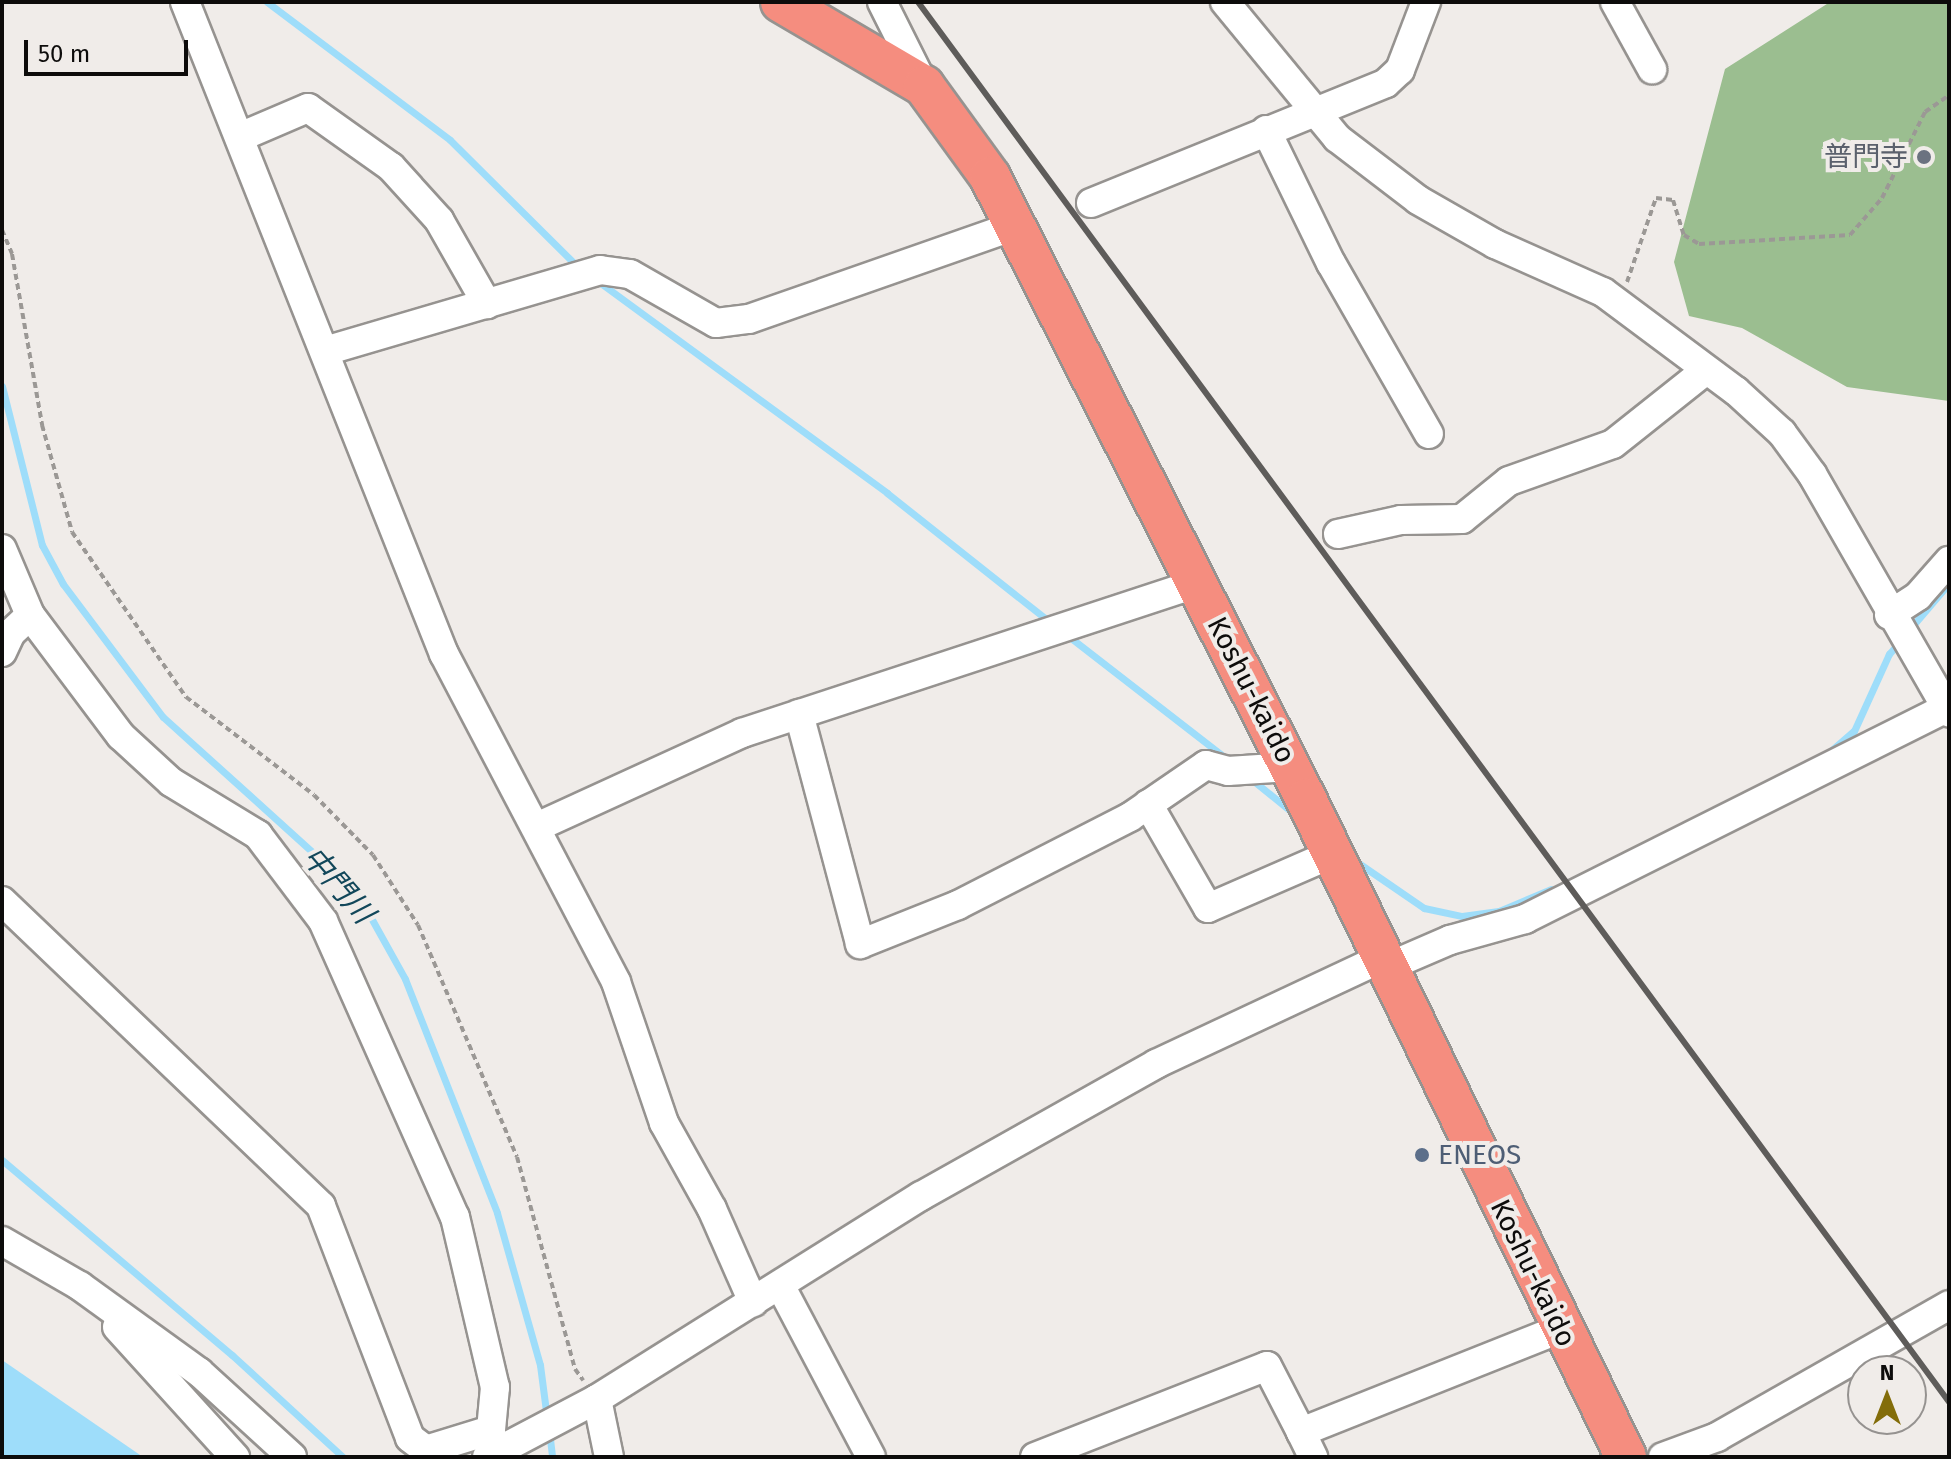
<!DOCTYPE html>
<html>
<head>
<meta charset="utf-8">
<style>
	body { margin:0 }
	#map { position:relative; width:1951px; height:1459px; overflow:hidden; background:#f0ece9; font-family:"Fira Sans","Noto Sans JP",sans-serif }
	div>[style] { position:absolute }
	.forest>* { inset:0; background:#9bbe90 }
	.water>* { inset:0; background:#9eddfa }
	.stream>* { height:7px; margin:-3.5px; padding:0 3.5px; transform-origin:3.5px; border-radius:3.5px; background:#9eddfa }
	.path>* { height:4px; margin-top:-2px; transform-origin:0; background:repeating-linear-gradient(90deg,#9b9895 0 6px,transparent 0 10px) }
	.roads { filter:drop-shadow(2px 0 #969390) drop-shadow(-2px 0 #969390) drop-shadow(0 2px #969390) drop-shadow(0 -2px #969390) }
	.minor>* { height:28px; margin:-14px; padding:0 14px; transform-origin:14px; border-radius:14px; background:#fff }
	.highway>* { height:40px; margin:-20px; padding:0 20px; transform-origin:20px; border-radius:20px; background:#f58d7f }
	.rail>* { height:6px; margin:-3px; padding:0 3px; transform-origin:3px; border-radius:3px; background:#5e5c5a }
	.dots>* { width:22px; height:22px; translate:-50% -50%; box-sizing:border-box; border:4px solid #f0ece9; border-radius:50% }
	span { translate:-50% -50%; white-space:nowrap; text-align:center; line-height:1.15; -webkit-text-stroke:8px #f0ece9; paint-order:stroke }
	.worship-label { font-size:28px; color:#5b616d }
	.right { translate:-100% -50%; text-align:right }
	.street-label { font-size:28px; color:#0d0c0b }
	.service-label { font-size:28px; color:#4e5e75 }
	.left { translate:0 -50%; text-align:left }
	.water-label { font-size:30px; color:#12475a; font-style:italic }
	.frame { position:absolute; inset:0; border:4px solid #0d0c0b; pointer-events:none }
	.north { position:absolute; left:1847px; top:1355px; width:80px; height:80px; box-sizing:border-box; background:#f0ece9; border:2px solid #959290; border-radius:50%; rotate:0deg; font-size:22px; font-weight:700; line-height:32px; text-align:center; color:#0d0c0b }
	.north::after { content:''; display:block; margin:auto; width:28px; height:36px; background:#836d0a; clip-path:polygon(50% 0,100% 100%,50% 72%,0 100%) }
	.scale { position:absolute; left:24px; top:40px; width:164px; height:36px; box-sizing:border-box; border:4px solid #0d0c0b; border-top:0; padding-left:10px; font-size:24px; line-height:28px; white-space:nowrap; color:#0d0c0b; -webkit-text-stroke:6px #f0ece9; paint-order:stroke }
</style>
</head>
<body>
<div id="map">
	<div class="forest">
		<div style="clip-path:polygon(1830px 2px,1949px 2px,1949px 401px,1847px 387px,1742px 328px,1689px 316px,1674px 262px,1725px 69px)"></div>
	</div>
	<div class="water">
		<div style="clip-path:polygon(2px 1360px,143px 1457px,2px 1457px)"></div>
	</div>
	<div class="stream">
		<div style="left:267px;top:2px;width:229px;rotate:37deg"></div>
		<div style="left:450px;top:140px;width:180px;rotate:44.8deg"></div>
		<div style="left:595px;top:279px;width:362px;rotate:36.2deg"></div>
		<div style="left:887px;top:493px;width:209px;rotate:38.4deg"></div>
		<div style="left:2px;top:386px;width:164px;rotate:75.9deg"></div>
		<div style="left:42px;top:545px;width:44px;rotate:61.7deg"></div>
		<div style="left:63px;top:584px;width:166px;rotate:53.1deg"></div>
		<div style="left:163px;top:717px;width:210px;rotate:42.1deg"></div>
		<div style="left:319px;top:858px;width:77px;rotate:48.7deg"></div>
		<div style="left:370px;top:916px;width:72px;rotate:60.9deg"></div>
		<div style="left:405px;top:979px;width:251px;rotate:68.5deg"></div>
		<div style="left:497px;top:1213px;width:158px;rotate:74.2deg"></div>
		<div style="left:540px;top:1365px;width:54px;rotate:82.6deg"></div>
		<div style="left:1909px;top:630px;width:62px;rotate:-49.6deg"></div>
		<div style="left:1067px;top:635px;width:204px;rotate:37.8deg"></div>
		<div style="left:1826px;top:755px;width:37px;rotate:-41deg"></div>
		<div style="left:1854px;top:731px;width:85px;rotate:-65.6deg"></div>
		<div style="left:1889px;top:654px;width:18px;rotate:-49deg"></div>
		<div style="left:1250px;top:778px;width:55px;rotate:39.1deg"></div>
		<div style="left:1354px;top:860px;width:85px;rotate:34.4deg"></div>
		<div style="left:1424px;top:908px;width:39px;rotate:12deg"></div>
		<div style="left:1462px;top:916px;width:37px;rotate:-8deg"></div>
		<div style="left:1499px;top:911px;width:56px;rotate:-22.9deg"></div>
		<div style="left:2px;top:1160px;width:302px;rotate:40.3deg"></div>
		<div style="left:232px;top:1355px;width:151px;rotate:42.6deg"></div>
		<div style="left:549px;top:1431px;width:26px;rotate:83deg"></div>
	</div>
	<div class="path">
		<div style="left:2px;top:230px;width:26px;rotate:67deg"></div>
		<div style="left:12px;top:254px;width:174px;rotate:80deg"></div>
		<div style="left:42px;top:425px;width:111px;rotate:74.3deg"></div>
		<div style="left:72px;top:532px;width:201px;rotate:55.4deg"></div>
		<div style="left:186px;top:697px;width:161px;rotate:37.4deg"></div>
		<div style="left:314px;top:795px;width:84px;rotate:45.5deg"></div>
		<div style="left:373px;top:855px;width:83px;rotate:57.3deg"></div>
		<div style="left:418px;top:925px;width:252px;rotate:66.9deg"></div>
		<div style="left:517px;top:1157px;width:220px;rotate:74.7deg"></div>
		<div style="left:575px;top:1369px;width:14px;rotate:54deg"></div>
		<div style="left:1627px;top:282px;width:89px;rotate:-71deg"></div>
		<div style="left:1656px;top:198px;width:17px;rotate:7deg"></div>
		<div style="left:1673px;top:200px;width:37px;rotate:73deg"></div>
		<div style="left:1684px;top:235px;width:17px;rotate:31deg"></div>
		<div style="left:1699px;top:244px;width:151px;rotate:-3.4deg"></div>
		<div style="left:1850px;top:235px;width:49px;rotate:-49.1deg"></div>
		<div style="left:1882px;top:198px;width:96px;rotate:-63.4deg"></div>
		<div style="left:1925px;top:112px;width:29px;rotate:-35deg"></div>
	</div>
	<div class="roads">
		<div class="minor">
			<div style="left:185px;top:2px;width:702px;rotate:68.34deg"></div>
			<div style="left:444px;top:654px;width:370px;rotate:62.3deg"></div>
			<div style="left:616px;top:982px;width:149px;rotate:71.2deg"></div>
			<div style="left:664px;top:1123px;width:98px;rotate:60.8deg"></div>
			<div style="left:712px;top:1209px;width:102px;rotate:66.2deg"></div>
			<div style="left:882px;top:2px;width:94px;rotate:63.4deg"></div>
			<div style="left:1225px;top:2px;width:176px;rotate:50.5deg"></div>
			<div style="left:1337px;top:138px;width:102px;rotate:37.4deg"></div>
			<div style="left:1418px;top:200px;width:89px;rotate:29.7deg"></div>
			<div style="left:1495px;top:244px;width:118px;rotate:24deg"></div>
			<div style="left:1603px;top:292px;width:166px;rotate:36.7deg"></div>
			<div style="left:1736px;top:391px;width:62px;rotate:42.4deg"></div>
			<div style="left:1782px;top:433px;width:51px;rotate:53.8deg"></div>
			<div style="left:1812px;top:474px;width:275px;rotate:60.1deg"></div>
			<div style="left:1615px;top:2px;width:77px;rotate:61.1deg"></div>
			<div style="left:1266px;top:130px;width:148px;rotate:64deg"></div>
			<div style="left:1331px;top:263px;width:197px;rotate:60.2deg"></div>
			<div style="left:240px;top:137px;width:74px;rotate:-23.1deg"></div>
			<div style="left:308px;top:108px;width:102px;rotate:35.4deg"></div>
			<div style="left:391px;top:167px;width:72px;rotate:47.8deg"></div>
			<div style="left:439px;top:220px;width:97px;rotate:60.3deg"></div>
			<div style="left:1091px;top:203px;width:318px;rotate:-22.1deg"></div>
			<div style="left:1386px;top:83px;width:19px;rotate:-43deg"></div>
			<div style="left:1400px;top:70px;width:73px;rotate:-69.1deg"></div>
			<div style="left:325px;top:351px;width:287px;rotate:-16.4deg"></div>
			<div style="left:600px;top:270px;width:30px;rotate:8deg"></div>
			<div style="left:630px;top:274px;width:99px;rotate:29.7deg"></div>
			<div style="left:716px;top:323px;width:33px;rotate:-7deg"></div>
			<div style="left:749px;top:319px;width:285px;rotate:-19.3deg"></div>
			<div style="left:1338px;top:534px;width:65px;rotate:-12.5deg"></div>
			<div style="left:1401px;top:520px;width:61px;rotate:-0.9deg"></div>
			<div style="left:1462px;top:519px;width:60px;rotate:-39deg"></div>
			<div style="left:1509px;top:481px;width:110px;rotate:-19.6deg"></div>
			<div style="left:1613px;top:444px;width:119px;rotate:-38.5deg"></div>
			<div style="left:2px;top:549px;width:72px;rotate:67deg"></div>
			<div style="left:30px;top:615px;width:151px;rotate:53.1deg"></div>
			<div style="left:121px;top:736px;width:68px;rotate:42.6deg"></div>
			<div style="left:171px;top:782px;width:102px;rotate:31.3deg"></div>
			<div style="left:258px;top:835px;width:108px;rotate:52.9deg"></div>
			<div style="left:323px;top:921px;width:324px;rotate:66deg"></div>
			<div style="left:455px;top:1217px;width:175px;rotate:76.8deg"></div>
			<div style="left:495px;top:1387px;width:43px;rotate:95.3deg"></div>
			<div style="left:1889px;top:615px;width:35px;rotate:-33deg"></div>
			<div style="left:1918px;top:596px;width:47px;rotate:-48.5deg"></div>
			<div style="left:2px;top:652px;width:21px;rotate:-65deg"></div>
			<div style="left:11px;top:633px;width:26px;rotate:-43deg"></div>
			<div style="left:799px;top:714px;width:238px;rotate:75.1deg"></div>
			<div style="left:860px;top:944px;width:105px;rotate:-21.7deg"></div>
			<div style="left:958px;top:905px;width:193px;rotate:-27.1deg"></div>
			<div style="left:1130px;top:817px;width:92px;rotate:-34.4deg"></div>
			<div style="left:1206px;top:765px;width:23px;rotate:15deg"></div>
			<div style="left:1228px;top:771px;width:62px;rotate:-3.7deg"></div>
			<div style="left:1148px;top:804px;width:120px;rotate:60deg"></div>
			<div style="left:1208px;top:908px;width:135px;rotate:-23.5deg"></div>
			<div style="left:537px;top:827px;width:226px;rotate:-24.6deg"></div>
			<div style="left:742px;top:733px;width:480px;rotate:-18.2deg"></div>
			<div style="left:2px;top:901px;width:441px;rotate:43.7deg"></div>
			<div style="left:321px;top:1206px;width:248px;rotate:69deg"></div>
			<div style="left:410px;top:1438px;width:20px;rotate:37deg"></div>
			<div style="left:426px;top:1450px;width:68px;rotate:-17.1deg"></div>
			<div style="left:491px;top:1430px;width:17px;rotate:87deg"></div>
			<div style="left:1385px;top:968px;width:71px;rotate:-23.3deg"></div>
			<div style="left:1450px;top:940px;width:78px;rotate:-15.6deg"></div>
			<div style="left:1525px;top:919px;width:472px;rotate:-26.6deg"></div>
			<div style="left:2px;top:1241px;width:90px;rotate:30deg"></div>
			<div style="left:80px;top:1286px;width:147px;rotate:35.9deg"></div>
			<div style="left:199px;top:1372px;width:126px;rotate:42.4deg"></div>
			<div style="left:781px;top:1287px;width:192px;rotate:62.1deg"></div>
			<div style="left:117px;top:1327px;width:176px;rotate:47.8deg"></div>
			<div style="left:597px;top:1399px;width:59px;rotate:78.3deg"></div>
			<div style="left:1301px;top:1432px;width:28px;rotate:64deg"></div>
			<div style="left:487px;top:1457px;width:124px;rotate:-27.8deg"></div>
			<div style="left:597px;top:1399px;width:382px;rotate:-32.1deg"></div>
			<div style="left:921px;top:1196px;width:270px;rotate:-29.3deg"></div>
			<div style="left:1156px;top:1064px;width:247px;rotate:-25.1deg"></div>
			<div style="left:1035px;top:1457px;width:249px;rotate:-21.4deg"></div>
			<div style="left:1267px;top:1366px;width:74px;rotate:62.7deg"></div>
			<div style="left:1301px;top:1432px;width:279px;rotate:-21.7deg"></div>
			<div style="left:1663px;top:1457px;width:58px;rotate:-20.3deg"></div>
			<div style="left:1717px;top:1437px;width:267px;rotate:-29.6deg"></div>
		</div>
		<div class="highway">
			<div style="left:781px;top:2px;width:166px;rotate:30.4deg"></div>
			<div style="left:924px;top:86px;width:112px;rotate:54deg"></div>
			<div style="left:990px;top:177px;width:698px;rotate:63.07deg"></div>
			<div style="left:1306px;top:799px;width:732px;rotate:64.07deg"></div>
		</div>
	</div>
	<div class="rail">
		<div style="left:918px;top:2px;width:1739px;rotate:53.63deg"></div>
	</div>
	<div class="dots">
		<div style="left:1924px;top:157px;background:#6b7280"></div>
		<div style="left:1422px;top:1155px;background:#5c6f8a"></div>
	</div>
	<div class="worship-label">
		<span class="right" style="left:1908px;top:157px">普門寺</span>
	</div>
	<div class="street-label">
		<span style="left:1251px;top:690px;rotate:63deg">Koshu-kaido</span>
		<span style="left:1533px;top:1273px;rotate:64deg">Koshu-kaido</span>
	</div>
	<div class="service-label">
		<span class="left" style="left:1438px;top:1155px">ENEOS</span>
	</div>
	<div class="water-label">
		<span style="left:338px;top:885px;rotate:49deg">中門川</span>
	</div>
	<div class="frame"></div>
	<div class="north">N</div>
	<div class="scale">50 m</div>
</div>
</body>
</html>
